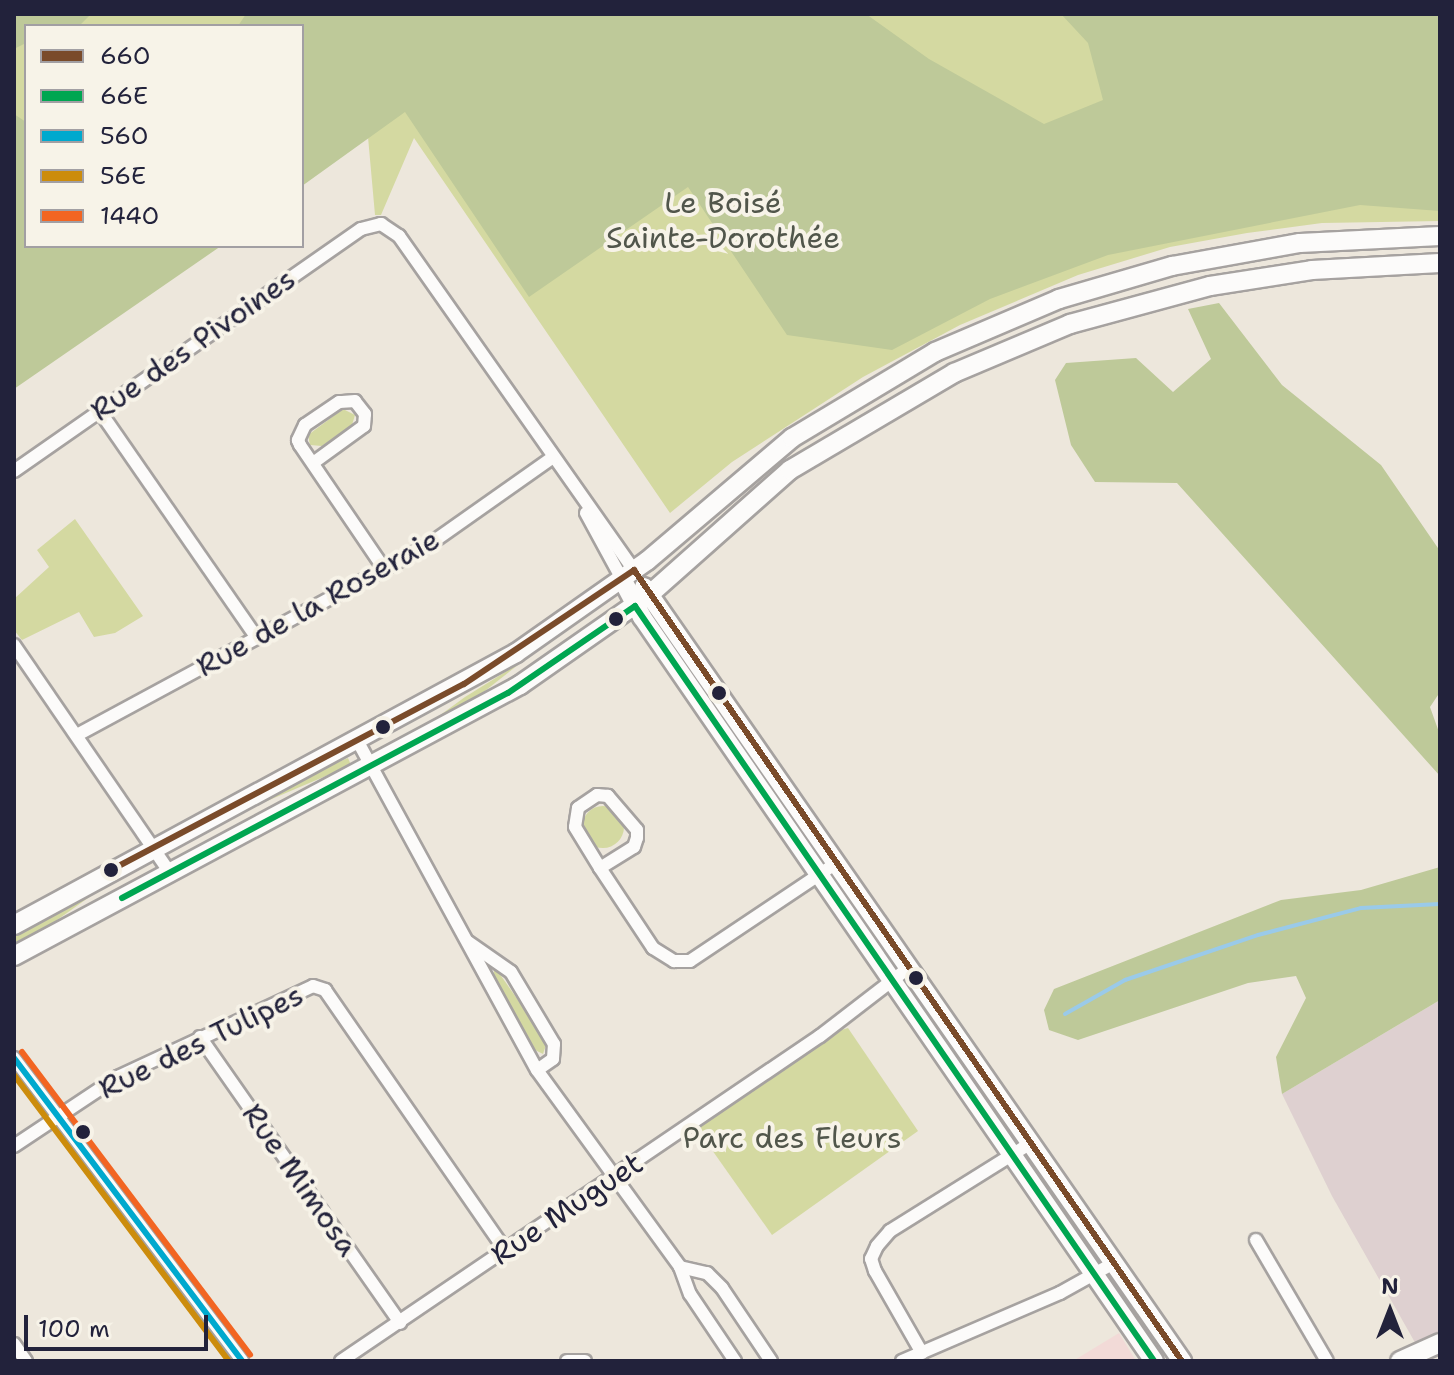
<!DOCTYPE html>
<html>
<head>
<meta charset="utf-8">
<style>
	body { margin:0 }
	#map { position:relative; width:1454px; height:1375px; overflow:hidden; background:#ede7dc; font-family:"Shantell Sans",sans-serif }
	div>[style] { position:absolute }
	.built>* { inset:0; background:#f2dad7 }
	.industrial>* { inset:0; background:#ded0d0 }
	.green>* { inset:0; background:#d4d9a1; transform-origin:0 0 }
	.round { border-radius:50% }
	.forest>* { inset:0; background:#bec999 }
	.stream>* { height:4px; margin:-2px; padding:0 2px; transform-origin:2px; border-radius:2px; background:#9acae9 }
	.roads { filter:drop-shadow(2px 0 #a6a2a0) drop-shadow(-2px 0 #a6a2a0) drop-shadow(0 2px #a6a2a0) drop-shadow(0 -2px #a6a2a0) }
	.street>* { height:12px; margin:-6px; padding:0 6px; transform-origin:6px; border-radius:6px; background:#fcfbfa }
	.secondary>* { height:18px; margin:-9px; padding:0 9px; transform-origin:9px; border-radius:9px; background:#fcfbfa }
	.bus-1>* { height:6px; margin:-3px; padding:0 3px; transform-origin:3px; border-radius:3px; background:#7a4b2a }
	.bus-2>* { height:6px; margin:-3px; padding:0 3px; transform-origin:3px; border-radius:3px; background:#00a651 }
	.bus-3>* { height:6px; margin:-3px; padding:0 3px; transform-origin:3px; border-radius:3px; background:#00a9ce }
	.bus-4>* { height:6px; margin:-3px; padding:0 3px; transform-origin:3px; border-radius:3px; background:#cc8c0c }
	.bus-5>* { height:6px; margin:-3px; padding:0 3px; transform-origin:3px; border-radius:3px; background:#f26522 }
	.dots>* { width:22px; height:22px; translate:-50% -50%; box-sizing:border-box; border:4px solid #f7f3e8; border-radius:50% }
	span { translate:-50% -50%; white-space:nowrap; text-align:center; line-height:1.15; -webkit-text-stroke:8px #f7f3e8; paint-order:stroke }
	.park-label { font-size:30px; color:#51564b }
	.street-label { font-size:30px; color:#22223b }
	.frame { position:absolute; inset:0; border:16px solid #22223b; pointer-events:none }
	.legend { position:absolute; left:24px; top:24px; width:280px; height:224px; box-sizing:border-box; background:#f7f3e8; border:2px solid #a29fa3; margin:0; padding:10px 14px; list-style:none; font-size:24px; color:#22223b }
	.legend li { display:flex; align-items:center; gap:16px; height:40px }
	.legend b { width:40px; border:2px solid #a29fa3 }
	.north { position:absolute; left:1350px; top:1271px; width:80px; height:80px; -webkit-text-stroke:6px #f7f3e8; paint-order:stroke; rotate:0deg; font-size:22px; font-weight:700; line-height:32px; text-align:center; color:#22223b }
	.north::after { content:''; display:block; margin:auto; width:28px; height:36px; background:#22223b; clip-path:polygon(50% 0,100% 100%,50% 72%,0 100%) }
	.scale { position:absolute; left:24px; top:1315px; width:184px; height:36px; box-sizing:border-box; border:4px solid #22223b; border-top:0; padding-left:10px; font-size:24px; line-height:28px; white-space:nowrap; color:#22223b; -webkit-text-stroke:6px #f7f3e8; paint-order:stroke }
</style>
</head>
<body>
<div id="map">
	<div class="built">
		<div style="clip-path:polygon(1119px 1333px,1136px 1361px,1073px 1361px)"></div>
	</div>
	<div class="industrial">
		<div style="clip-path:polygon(1440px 1000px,1440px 1334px,1417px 1346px,1332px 1196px,1282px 1094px)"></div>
	</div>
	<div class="green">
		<div style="clip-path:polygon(14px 14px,1440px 14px,1440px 221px,1322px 223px,1247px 233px,1170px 247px,1078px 275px,960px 325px,863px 377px,732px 462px,670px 513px,414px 138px,381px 215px,375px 215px,368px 137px,302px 184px,302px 26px,26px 26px,26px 246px,14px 388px)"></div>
		<div style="clip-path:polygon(343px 409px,355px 415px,352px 425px,322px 446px,310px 445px,308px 435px)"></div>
		<div style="clip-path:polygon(75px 519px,143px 616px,115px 633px,94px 637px,79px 612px,22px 640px,14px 630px,14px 599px,49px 567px,37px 550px)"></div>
		<div style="clip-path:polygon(523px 661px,476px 698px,428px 724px,465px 697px)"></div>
		<div style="clip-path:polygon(707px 697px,821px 853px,815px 857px)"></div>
		<div style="left:348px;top:758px;width:8px;height:191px;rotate:67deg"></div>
		<div class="round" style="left:582px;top:806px;width:42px;height:42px"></div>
		<div style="clip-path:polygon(102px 888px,50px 925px,14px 943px,14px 935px)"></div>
		<div style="clip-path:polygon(495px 967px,547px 1042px,543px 1054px,531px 1048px,493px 976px)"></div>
		<div style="clip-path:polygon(933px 1024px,1013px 1132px,1008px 1136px,931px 1025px)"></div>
		<div style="clip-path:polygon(848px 1028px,918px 1131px,772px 1235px,693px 1123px,820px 1036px)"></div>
	</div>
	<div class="forest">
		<div style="clip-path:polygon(14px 14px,91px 14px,79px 26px,26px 26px,26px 43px,14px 49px)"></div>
		<div style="clip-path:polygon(246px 14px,866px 14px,929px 59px,1044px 124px,1103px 100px,1088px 43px,1061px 14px,1440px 14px,1440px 211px,1360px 205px,1108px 255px,990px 299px,892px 350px,787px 335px,688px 187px,529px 297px,405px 112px,302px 186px,302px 26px,238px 26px)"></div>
		<div style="clip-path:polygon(14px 114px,26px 122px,26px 246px,221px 246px,14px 389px)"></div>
		<div style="clip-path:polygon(1219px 303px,1282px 385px,1381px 465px,1440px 551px,1440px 692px,1430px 707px,1440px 735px,1440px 776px,1177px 483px,1095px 482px,1071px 445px,1055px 380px,1066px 363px,1136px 358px,1173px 392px,1211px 359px,1188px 309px)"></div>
		<div style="clip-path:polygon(1440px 867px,1440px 1000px,1282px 1094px,1276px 1057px,1306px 998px,1296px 976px,1248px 983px,1078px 1040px,1049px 1030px,1044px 1010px,1054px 989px,1281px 900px,1361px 890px)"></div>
	</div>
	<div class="stream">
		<div style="left:1065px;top:1014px;width:69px;rotate:-29.5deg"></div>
		<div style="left:1125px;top:980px;width:140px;rotate:-18.7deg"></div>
		<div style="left:1258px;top:935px;width:106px;rotate:-14.7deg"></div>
		<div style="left:1361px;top:908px;width:79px;rotate:-2.9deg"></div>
	</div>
	<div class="roads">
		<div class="street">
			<div style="left:99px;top:410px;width:277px;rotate:55.3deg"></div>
			<div style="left:313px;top:463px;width:63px;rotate:-36deg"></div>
			<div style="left:364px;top:426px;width:12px;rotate:-85deg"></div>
			<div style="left:365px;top:414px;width:16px;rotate:-128deg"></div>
			<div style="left:355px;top:401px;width:16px;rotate:176deg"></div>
			<div style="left:339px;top:402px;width:41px;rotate:145.9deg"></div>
			<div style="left:305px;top:425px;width:17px;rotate:115deg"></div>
			<div style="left:298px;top:440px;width:5px;rotate:68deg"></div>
			<div style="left:300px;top:445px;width:151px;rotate:55.8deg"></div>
			<div style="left:14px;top:471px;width:423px;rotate:-34.9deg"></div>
			<div style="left:361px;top:229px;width:21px;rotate:-14deg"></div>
			<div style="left:381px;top:224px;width:22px;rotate:34deg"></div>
			<div style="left:399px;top:236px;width:408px;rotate:54.9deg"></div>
			<div style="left:586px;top:513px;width:75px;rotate:61.4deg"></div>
			<div style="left:14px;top:645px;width:276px;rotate:55.6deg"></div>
			<div style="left:77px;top:735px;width:401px;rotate:-28.4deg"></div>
			<div style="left:430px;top:544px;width:149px;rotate:-35.2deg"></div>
			<div style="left:357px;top:740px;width:376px;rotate:61.4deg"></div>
			<div style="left:537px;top:1070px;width:243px;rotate:54deg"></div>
			<div style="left:680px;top:1267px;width:29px;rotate:70deg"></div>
			<div style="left:690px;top:1294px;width:81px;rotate:56.1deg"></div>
			<div style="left:600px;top:868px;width:40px;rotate:-32deg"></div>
			<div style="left:634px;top:847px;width:9px;rotate:-72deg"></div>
			<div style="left:637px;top:838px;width:8px;rotate:-90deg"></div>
			<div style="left:637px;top:830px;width:45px;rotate:-130.5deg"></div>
			<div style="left:608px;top:796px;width:11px;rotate:-175deg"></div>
			<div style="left:597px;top:795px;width:23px;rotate:146deg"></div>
			<div style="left:578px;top:808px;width:19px;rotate:99deg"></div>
			<div style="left:575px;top:827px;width:48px;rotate:58.6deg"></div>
			<div style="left:600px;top:868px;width:96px;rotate:56.5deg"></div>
			<div style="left:653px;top:948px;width:25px;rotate:32deg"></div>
			<div style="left:674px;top:961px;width:16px"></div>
			<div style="left:690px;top:961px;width:174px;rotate:-33.8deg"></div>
			<div style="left:468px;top:942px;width:52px;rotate:34.9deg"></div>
			<div style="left:511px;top:972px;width:84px;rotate:59.2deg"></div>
			<div style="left:554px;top:1044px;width:15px;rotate:94deg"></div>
			<div style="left:553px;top:1059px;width:19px;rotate:145deg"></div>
			<div style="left:200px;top:1037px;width:349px;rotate:55deg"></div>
			<div style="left:14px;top:1058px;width:379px;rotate:53deg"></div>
			<div style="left:14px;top:1146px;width:125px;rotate:-33.6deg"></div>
			<div style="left:118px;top:1077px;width:215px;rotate:-25deg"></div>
			<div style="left:313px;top:986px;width:13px;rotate:18deg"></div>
			<div style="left:325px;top:990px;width:318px;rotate:55.3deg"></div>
			<div style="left:1256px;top:1240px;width:140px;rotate:59.6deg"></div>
			<div style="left:680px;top:1267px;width:28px;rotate:13deg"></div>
			<div style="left:707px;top:1273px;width:21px;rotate:45deg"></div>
			<div style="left:722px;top:1288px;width:88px;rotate:56.1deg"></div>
			<div style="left:14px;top:1344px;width:21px;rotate:55deg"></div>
			<div style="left:922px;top:1353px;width:95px;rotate:-119.8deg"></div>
			<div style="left:875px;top:1271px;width:13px;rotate:-108deg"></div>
			<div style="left:871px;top:1259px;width:14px;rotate:-65deg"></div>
			<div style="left:877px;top:1246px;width:20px;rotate:-49deg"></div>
			<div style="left:890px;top:1231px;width:164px;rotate:-32deg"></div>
			<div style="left:341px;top:1361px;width:579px;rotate:-34.16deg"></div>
			<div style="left:820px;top:1036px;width:110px;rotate:-37.6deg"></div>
			<div style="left:567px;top:1361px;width:18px"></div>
			<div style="left:902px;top:1361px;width:172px;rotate:-23.3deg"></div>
			<div style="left:1060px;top:1293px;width:60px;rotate:-29.1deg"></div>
		</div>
		<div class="secondary">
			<div style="left:622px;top:579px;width:43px;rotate:62.2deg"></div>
			<div style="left:642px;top:617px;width:903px;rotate:55.47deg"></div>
			<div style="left:644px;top:587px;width:943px;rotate:55.2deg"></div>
			<div style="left:14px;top:925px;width:571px;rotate:-28.45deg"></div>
			<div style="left:516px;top:653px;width:160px;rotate:-35.1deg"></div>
			<div style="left:647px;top:561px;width:190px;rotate:-40.3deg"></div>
			<div style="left:792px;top:438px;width:167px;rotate:-31deg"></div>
			<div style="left:935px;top:352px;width:135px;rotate:-23.1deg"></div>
			<div style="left:1059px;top:299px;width:118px;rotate:-16.3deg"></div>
			<div style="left:1172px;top:266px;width:130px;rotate:-10.2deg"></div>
			<div style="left:1300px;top:243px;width:140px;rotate:-2.9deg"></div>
			<div style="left:14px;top:956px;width:574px;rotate:-28.17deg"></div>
			<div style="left:520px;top:685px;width:157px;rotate:-34.9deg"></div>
			<div style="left:649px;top:595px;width:188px;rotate:-41.6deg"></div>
			<div style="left:790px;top:470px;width:191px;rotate:-30.6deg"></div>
			<div style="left:954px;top:373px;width:126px;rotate:-22.9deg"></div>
			<div style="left:1070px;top:324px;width:145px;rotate:-15.2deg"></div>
			<div style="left:1210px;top:286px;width:103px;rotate:-8.9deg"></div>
			<div style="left:1312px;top:270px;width:128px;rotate:-3.1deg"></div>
			<div style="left:1400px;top:1361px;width:44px;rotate:-24.2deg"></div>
		</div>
	</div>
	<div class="bus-1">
		<div style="left:111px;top:870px;width:399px;rotate:-27.8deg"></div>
		<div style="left:464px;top:684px;width:205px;rotate:-33.8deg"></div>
		<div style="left:634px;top:570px;width:962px;rotate:55.29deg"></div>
	</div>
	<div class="bus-2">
		<div style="left:122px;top:898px;width:437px;rotate:-28deg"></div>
		<div style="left:508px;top:693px;width:154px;rotate:-34.4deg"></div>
		<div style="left:635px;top:606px;width:916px;rotate:55.49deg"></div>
	</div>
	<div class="bus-3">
		<div style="left:14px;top:1058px;width:379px;rotate:53deg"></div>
	</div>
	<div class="bus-4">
		<div style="left:14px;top:1075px;width:358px;rotate:53.1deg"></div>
	</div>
	<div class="bus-5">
		<div style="left:22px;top:1052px;width:379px;rotate:53deg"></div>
	</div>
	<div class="dots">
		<div style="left:616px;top:619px;background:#22223b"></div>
		<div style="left:719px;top:693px;background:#22223b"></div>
		<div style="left:383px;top:727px;background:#22223b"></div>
		<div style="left:111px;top:870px;background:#22223b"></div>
		<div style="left:916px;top:978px;background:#22223b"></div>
		<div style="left:83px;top:1132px;background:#22223b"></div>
	</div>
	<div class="park-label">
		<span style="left:723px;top:220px">Le Boisé<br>Sainte-Dorothée</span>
		<span style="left:792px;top:1138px">Parc des Fleurs</span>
	</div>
	<div class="street-label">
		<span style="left:193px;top:345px;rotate:-35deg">Rue des Pivoines</span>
		<span style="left:318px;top:603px;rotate:-29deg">Rue de la Roseraie</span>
		<span style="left:201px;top:1042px;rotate:-26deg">Rue des Tulipes</span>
		<span style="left:300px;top:1180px;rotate:55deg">Rue Mimosa</span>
		<span style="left:567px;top:1209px;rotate:-34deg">Rue Muguet</span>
	</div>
	<div class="frame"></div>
	<ul class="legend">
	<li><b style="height:10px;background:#7a4b2a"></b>66O</li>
	<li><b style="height:10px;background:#00a651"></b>66E</li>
	<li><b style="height:10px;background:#00a9ce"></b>56O</li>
	<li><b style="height:10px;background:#cc8c0c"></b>56E</li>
	<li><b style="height:10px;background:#f26522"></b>144O</li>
	</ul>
	<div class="north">N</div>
	<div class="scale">100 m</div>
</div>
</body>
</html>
